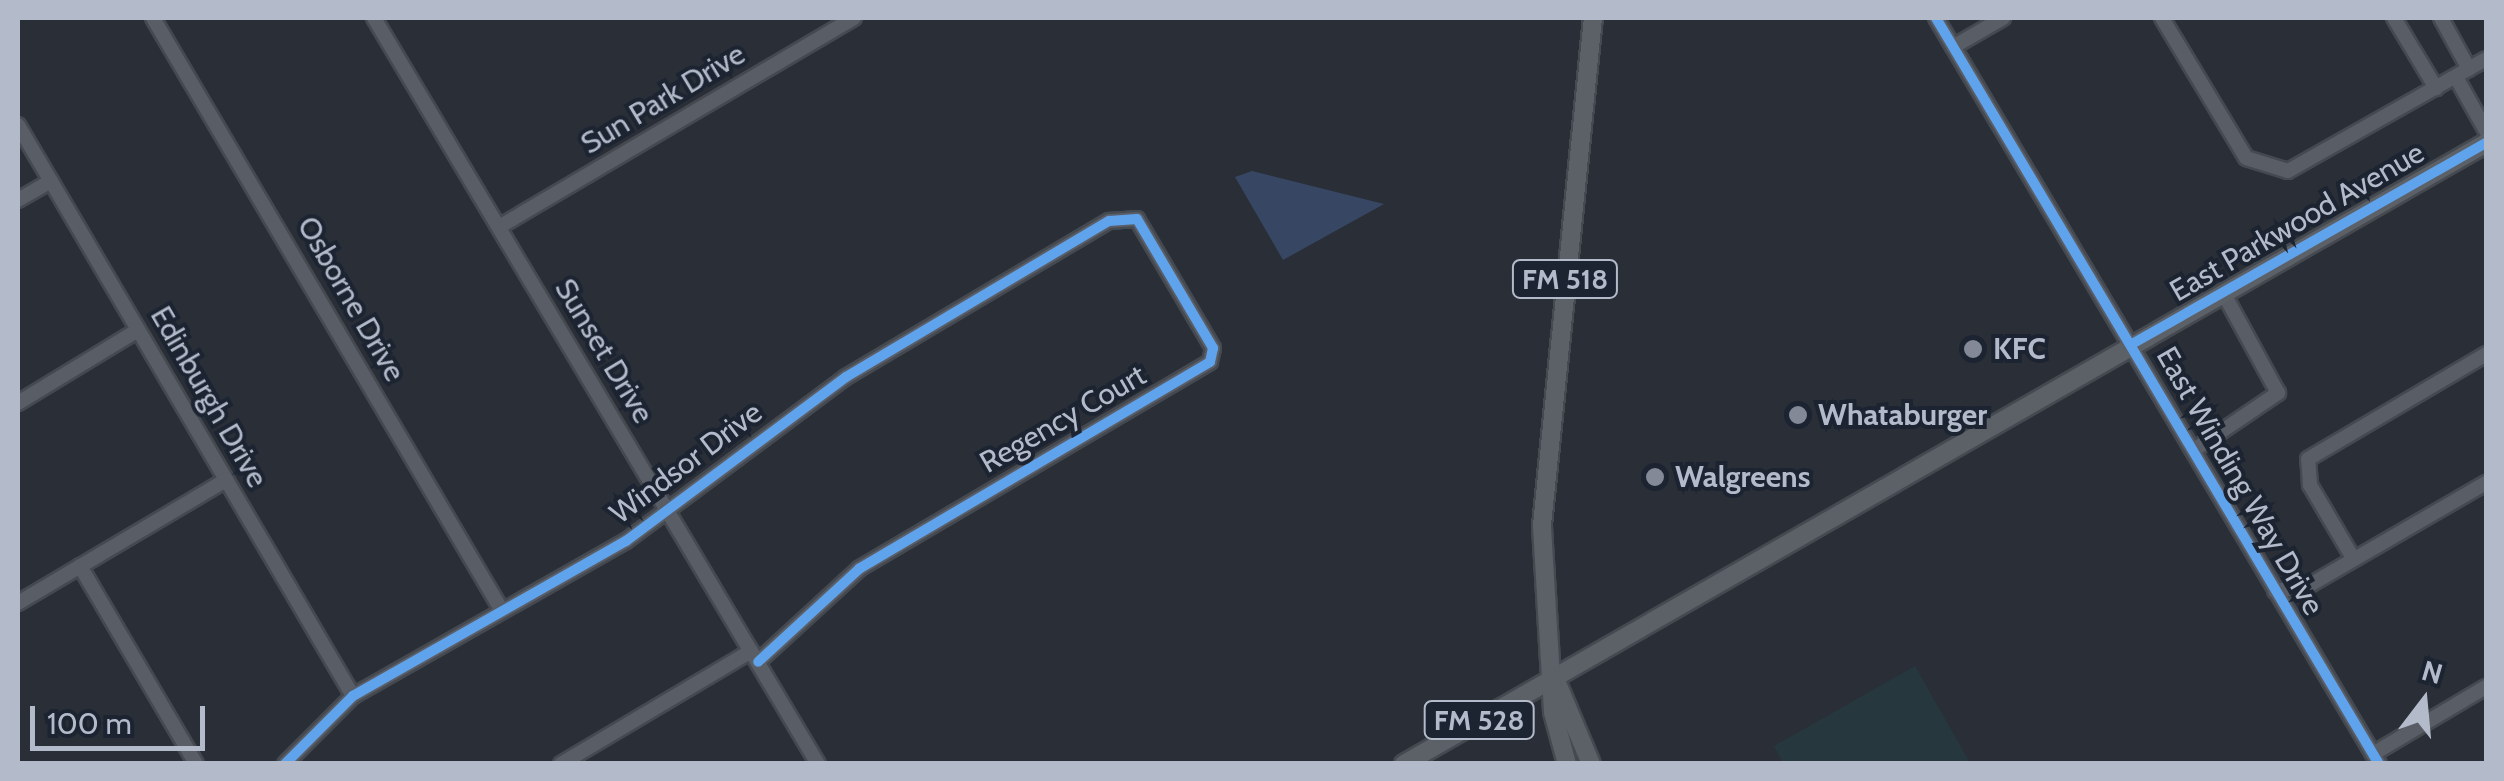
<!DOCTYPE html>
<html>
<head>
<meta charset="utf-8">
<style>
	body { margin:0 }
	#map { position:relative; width:2504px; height:781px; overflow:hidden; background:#292e37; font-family:Cabin,sans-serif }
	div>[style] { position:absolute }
	.green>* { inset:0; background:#26383d }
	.water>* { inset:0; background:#374763 }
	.roads { filter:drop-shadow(2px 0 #454950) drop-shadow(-2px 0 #454950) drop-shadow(0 2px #454950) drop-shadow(0 -2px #454950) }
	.minor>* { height:14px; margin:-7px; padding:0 7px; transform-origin:7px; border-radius:7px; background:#595d66 }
	.major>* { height:18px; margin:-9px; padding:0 9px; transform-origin:9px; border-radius:9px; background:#5c6067 }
	.cycleway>* { height:10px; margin:-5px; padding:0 5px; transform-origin:5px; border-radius:5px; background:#60a3ed }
	.dots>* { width:28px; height:28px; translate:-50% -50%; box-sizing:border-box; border:5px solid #1c2432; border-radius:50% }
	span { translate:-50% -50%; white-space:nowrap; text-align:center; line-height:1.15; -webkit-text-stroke:8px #1c2432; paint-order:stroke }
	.shield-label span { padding:2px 8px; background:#1c2432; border:2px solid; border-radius:8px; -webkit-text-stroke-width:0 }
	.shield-label { font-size:28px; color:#b3bac9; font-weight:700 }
	.street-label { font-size:30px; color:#b3bac9 }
	.poi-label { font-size:30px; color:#b3bac9; font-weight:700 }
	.left { translate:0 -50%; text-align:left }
	.frame { position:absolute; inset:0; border:20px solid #b3bac9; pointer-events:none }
	.north { position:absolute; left:2374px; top:651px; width:100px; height:100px; -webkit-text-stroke:8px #1c2432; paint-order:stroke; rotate:16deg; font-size:28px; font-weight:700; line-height:40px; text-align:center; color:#b3bac9 }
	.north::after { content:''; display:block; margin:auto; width:35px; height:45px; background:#b3bac9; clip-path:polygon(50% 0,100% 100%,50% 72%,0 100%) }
	.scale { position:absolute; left:30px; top:706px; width:175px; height:45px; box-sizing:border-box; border:5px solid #b3bac9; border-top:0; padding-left:12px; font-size:30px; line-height:35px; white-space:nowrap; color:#b3bac9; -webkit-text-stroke:8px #1c2432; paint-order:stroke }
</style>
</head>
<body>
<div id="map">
	<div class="green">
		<div style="clip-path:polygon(1915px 666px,1970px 763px,1783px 763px,1774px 746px)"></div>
	</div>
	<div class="water">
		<div style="clip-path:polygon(1252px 171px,1384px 204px,1283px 260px,1235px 177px)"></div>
	</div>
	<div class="roads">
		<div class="minor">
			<div style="left:153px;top:18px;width:686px;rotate:59.51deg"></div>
			<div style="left:374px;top:18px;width:868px;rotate:59.24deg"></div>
			<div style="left:1936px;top:18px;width:868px;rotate:59.3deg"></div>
			<div style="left:2162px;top:18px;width:163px;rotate:59deg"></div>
			<div style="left:2246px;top:158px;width:44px;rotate:17.2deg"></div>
			<div style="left:2288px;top:171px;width:227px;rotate:-29.5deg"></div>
			<div style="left:2394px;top:18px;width:82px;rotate:59deg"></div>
			<div style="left:2441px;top:18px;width:58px;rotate:61.2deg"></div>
			<div style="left:1953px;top:47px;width:58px;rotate:-30.1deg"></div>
			<div style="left:2456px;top:77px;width:62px;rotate:60.9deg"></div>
			<div style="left:18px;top:125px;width:662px;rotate:59.6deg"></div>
			<div style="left:18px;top:200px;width:38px;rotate:-30deg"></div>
			<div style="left:499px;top:227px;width:412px;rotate:-30.5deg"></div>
			<div style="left:18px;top:403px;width:140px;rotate:-31.3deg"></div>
			<div style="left:2194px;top:450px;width:102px;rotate:-34.2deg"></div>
			<div style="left:2278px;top:393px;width:115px;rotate:-118.6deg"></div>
			<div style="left:2353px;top:558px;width:85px;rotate:-120.5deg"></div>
			<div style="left:2310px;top:485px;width:26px;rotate:-94deg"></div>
			<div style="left:2308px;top:459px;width:207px;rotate:-30.5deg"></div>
			<div style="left:80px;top:566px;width:229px;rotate:59.6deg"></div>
			<div style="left:2275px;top:591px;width:33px;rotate:-9deg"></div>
			<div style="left:2308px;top:586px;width:206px;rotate:-30.1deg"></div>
			<div style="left:18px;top:603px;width:242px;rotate:-30.6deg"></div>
			<div style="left:2373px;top:754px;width:131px;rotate:-30.7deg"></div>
			<div style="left:285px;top:764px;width:96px;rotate:-45deg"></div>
			<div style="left:353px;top:696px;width:314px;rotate:-29.6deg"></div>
			<div style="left:626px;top:541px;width:274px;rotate:-36.7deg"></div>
			<div style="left:846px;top:377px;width:306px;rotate:-30.7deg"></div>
			<div style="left:1109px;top:221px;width:28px;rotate:-4deg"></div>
			<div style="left:1137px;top:219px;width:150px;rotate:59.5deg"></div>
			<div style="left:1213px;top:348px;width:14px;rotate:102deg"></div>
			<div style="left:1210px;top:362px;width:407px;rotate:149.5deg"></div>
			<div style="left:859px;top:569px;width:137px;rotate:137.4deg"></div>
			<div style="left:561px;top:764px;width:221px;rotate:-30.7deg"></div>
		</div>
		<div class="major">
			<div style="left:1554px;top:676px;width:95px;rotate:67.2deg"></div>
			<div style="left:1404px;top:764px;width:1248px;rotate:-29.85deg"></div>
			<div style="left:1567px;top:764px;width:54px;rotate:-105.1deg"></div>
			<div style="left:1553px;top:712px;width:187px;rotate:-93.4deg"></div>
			<div style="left:1542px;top:525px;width:510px;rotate:-84.26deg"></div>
		</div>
	</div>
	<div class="cycleway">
		<div style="left:1936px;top:18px;width:868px;rotate:59.3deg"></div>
		<div style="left:2132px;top:344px;width:407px;rotate:-29.6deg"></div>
		<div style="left:285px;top:764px;width:96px;rotate:-45deg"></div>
		<div style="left:353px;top:696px;width:314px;rotate:-29.6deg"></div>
		<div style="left:626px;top:541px;width:274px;rotate:-36.7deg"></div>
		<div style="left:846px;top:377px;width:306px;rotate:-30.7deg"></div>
		<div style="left:1109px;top:221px;width:28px;rotate:-4deg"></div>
		<div style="left:1137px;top:219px;width:150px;rotate:59.5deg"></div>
		<div style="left:1213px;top:348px;width:14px;rotate:102deg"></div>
		<div style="left:1210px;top:362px;width:407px;rotate:149.5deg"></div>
		<div style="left:859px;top:569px;width:137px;rotate:137.4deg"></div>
	</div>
	<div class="dots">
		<div style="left:1973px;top:349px;background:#838996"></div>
		<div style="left:1798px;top:415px;background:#838996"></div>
		<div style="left:1655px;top:477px;background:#838996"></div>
	</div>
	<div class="shield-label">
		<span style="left:1565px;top:279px">FM 518</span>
		<span style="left:1479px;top:720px">FM 528</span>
	</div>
	<div class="street-label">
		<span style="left:663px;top:99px;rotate:-31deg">Sun Park Drive</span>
		<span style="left:2297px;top:222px;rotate:-30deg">East Parkwood Avenue</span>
		<span style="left:351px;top:299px;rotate:60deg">Osborne Drive</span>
		<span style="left:604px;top:351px;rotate:59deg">Sunset Drive</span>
		<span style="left:209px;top:397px;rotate:60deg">Edinburgh Drive</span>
		<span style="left:1063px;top:419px;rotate:-30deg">Regency Court</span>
		<span style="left:686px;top:463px;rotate:-37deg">Windsor Drive</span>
		<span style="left:2240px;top:481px;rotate:60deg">East Winding Way Drive</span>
	</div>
	<div class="poi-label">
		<span class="left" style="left:1993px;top:349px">KFC</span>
		<span class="left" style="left:1818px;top:415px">Whataburger</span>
		<span class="left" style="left:1675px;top:477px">Walgreens</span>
	</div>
	<div class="frame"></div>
	<div class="north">N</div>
	<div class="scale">100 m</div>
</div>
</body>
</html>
